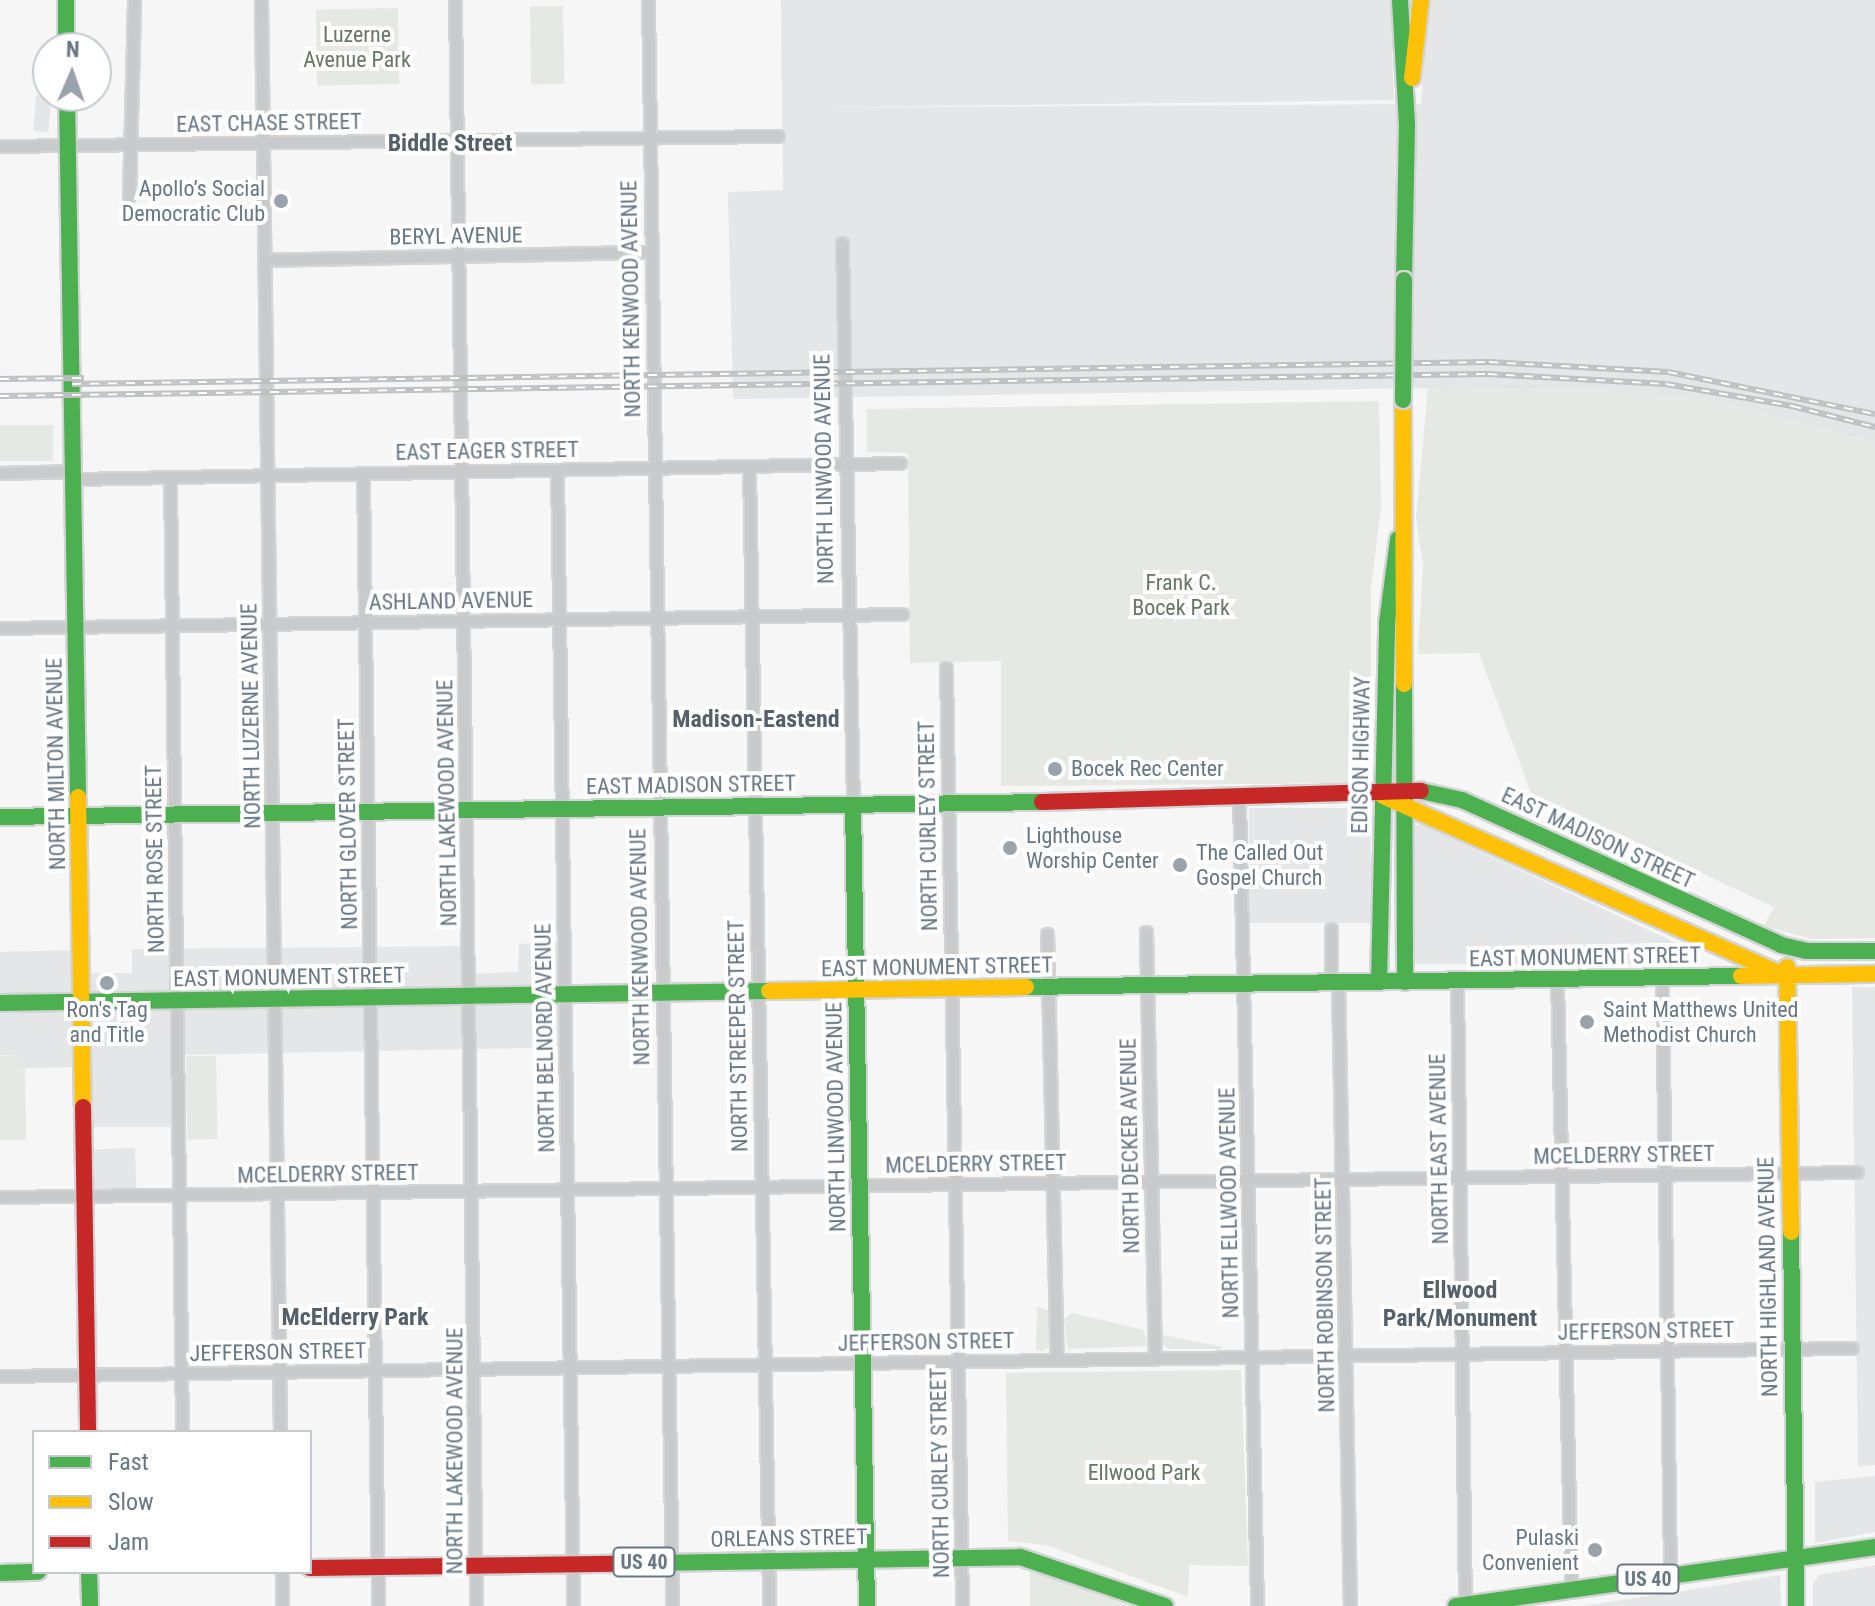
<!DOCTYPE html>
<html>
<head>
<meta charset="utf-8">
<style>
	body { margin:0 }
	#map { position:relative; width:1875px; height:1606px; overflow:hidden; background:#f6f6f6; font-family:"Roboto Condensed",sans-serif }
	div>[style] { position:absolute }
	.built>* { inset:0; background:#e5e6e7; transform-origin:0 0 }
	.green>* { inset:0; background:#e5e8e3; transform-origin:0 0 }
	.roads { filter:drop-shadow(2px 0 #d3d4d5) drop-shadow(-2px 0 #d3d4d5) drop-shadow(0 2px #d3d4d5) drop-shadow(0 -2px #d3d4d5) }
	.street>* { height:11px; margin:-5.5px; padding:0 5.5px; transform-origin:5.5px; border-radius:5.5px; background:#c9cacb }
	.fast>* { height:16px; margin:-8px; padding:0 8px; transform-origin:8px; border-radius:8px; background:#4caf50 }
	.slow>* { height:16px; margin:-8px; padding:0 8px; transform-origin:8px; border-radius:8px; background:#ffc107 }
	.jam>* { height:16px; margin:-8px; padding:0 8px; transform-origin:8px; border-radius:8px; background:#c62828 }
	.rail>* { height:6px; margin-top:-3px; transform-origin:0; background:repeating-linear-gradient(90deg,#fff 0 9px,#bfc0c2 0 18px); box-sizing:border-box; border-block:2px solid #bfc0c2 }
	.bridges { filter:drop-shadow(2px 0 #d3d4d5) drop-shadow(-2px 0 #d3d4d5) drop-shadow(0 2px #d3d4d5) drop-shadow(0 -2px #d3d4d5) }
	.fast-bridge>* { height:16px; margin:-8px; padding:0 8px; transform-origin:8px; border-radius:8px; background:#4caf50 }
	.dots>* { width:22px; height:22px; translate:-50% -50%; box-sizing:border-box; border:4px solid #fff; border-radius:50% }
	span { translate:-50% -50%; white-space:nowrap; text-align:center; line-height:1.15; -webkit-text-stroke:8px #fff; paint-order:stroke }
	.shield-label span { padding:2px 6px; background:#fff; border:2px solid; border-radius:6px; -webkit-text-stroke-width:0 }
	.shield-label { font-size:20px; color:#687784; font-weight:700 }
	.park-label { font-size:22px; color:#667763 }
	.street-label { font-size:22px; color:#687784 }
	.poi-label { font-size:22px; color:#687784 }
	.right { translate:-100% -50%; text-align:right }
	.left { translate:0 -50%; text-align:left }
	.neighbourhood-label { font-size:24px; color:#56606a; font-weight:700 }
	.legend { position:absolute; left:32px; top:1430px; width:280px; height:144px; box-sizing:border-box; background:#fff; border:2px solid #c3c9ce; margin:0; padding:10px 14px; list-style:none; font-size:24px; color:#687784 }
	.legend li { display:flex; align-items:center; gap:16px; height:40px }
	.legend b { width:40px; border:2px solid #c3c9ce }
	.north { position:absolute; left:32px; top:32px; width:80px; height:80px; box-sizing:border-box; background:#fff; border:2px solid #c3c9ce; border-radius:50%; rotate:2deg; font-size:22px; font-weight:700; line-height:32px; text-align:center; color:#687784 }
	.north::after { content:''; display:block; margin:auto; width:28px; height:36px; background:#9aa3ac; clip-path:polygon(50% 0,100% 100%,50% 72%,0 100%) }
</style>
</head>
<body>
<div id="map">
	<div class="built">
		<div style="clip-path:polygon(781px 0,1390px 0,1394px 100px,798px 108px,1421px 104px,1428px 0,1875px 0,1875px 443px,1718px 402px,1609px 391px,1428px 388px,733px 399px,728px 192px,783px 190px)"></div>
		<div style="left:36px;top:95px;width:15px;height:36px;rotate:4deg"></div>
		<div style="left:1371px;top:808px;width:115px;height:122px;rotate:90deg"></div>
		<div style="clip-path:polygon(1421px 824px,1700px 954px,1695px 964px,1414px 964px,1413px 827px)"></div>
		<div style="clip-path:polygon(563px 942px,565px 1047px,178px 1055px,179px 1127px,82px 1127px,80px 1067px,18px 1068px,18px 1055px,0 1055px,0 952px,79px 950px,79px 973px,132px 973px,132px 949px,469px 946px,468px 974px,518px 972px,519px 944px)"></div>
		<div style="clip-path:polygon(1852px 987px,1875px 987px,1875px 1465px,1858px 1467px)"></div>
		<div style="left:135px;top:1148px;width:48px;height:53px;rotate:88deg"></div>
		<div style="clip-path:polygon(1875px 1476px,1875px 1532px,1815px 1543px,1815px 1482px)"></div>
		<div style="clip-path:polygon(1875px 1565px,1875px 1606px,1813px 1606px,1813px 1584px,1819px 1575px)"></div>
		<div style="clip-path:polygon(1780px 1575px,1781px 1606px,1583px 1606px,1728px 1584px)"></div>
	</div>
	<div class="green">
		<div style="left:563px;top:6px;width:78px;height:33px;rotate:89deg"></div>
		<div style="left:398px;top:8px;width:76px;height:82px;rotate:89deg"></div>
		<div style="clip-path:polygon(1428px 388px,1609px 391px,1718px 402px,1875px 443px,1875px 938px,1812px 939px,1764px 926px,1774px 907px,1531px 793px,1479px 653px,1418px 654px,1423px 565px,1416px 519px)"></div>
		<div style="clip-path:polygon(1379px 401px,1381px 508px,1371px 588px,1371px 773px,1363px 783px,1001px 786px,1001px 661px,910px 663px,908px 453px,867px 452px,867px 409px)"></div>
		<div style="left:0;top:425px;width:53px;height:36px"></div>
		<div style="clip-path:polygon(18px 1055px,18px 1067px,25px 1067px,26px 1140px,0 1140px,0 1056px)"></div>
		<div style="left:216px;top:1056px;width:83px;height:30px;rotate:89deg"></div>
		<div style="clip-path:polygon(1037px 1307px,1051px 1311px,1051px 1346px,1043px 1351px,1036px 1350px)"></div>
		<div style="clip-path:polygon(1072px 1313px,1144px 1330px,1147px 1346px,1068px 1349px,1064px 1320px)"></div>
		<div style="clip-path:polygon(1165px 1335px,1222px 1347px,1222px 1349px,1168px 1349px,1161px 1342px)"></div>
		<div style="clip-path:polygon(1241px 1370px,1248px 1566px,1189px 1565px,1188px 1597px,1046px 1545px,1008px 1541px,1006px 1373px)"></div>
		<div style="clip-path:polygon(1030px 1569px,1129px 1606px,1030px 1606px)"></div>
	</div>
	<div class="roads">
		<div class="street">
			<div style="left:261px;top:0;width:1432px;rotate:89.24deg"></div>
			<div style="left:455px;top:0;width:1606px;rotate:89.25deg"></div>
			<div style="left:648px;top:0;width:1606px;rotate:89.14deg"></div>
			<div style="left:0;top:146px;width:778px;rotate:-0.74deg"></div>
			<div style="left:129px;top:196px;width:196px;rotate:-88.5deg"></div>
			<div style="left:842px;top:243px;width:562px;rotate:88.88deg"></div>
			<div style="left:265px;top:260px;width:384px;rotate:-1.2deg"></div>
			<div style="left:749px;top:466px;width:1140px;rotate:88.99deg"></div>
			<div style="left:557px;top:470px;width:1136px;rotate:89.19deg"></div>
			<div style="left:0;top:473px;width:74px;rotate:-1.5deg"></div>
			<div style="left:363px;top:473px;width:1133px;rotate:89.24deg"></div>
			<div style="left:170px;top:477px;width:955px;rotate:89.28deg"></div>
			<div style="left:74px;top:479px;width:826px;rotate:-1.11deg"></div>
			<div style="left:0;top:628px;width:902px;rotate:-0.89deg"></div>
			<div style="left:946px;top:668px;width:938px;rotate:89.02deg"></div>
			<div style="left:1239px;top:799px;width:807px;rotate:88.72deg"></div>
			<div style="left:1331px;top:929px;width:54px;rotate:90deg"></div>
			<div style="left:1146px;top:932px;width:427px;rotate:88.8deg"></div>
			<div style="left:1047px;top:934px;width:426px;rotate:88.7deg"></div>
			<div style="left:1662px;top:978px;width:598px;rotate:89.23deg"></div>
			<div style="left:1557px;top:979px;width:611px;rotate:88.69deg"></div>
			<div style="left:1457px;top:981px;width:624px;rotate:89.27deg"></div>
			<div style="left:1338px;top:983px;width:623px;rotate:88.9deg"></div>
			<div style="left:0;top:1197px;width:1857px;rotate:-0.77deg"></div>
			<div style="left:0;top:1376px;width:1852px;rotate:-0.87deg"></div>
			<div style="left:282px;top:1572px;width:34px;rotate:90deg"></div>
		</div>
		<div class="fast">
			<div style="left:66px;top:0;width:48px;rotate:90deg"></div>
			<div style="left:1400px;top:0;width:124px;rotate:86.8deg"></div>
			<div style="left:1407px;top:124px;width:156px;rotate:91.1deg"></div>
			<div style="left:67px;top:96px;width:701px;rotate:89.1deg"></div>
			<div style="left:1404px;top:684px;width:298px;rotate:89.8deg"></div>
			<div style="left:1421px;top:791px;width:42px;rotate:12.4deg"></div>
			<div style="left:1462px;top:800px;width:350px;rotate:24.4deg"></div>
			<div style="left:1781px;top:945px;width:26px;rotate:13deg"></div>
			<div style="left:1806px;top:951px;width:69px"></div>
			<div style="left:853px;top:805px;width:801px;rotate:89deg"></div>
			<div style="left:0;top:817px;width:1042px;rotate:-0.82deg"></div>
			<div style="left:1379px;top:982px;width:359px;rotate:-88.7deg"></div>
			<div style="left:1387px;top:623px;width:85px;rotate:-82.5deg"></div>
			<div style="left:1026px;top:987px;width:715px;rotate:-0.88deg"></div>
			<div style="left:0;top:1003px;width:769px;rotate:-0.89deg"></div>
			<div style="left:1791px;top:1232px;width:374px;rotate:89.2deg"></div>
			<div style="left:651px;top:1563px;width:369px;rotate:-0.9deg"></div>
			<div style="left:1020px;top:1557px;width:153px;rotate:18.7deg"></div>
			<div style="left:89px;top:1572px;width:34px;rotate:88deg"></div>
			<div style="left:0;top:1573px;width:38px;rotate:-2deg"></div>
			<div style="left:1456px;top:1606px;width:423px;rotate:-8deg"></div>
		</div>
		<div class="slow">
			<div style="left:1412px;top:78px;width:79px;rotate:-83.4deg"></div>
			<div style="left:1403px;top:400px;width:284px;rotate:89.8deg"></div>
			<div style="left:1383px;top:796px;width:434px;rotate:24.1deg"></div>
			<div style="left:78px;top:797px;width:310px;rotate:89.1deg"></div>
			<div style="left:1787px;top:967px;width:265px;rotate:89.1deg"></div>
			<div style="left:1741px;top:976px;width:134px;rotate:-0.9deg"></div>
			<div style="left:769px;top:991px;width:257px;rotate:-0.9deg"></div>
		</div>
		<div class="jam">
			<div style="left:1042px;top:802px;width:379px;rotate:-1.7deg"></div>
			<div style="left:83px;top:1107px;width:325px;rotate:89.1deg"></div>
			<div style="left:310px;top:1568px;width:341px;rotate:-0.8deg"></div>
		</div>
	</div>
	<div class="rail">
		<div style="left:0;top:379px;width:84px;rotate:-0.7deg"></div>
		<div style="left:72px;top:384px;width:1417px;rotate:-0.89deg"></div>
		<div style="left:1489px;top:362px;width:179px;rotate:3.2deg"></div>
		<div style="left:1668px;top:372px;width:211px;rotate:11.5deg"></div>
		<div style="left:0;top:396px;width:1488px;rotate:-0.85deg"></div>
		<div style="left:1488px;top:374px;width:178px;rotate:3.2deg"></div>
		<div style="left:1666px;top:384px;width:128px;rotate:9.9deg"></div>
		<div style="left:1792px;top:406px;width:86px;rotate:14.2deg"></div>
	</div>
	<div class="bridges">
		<div class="fast-bridge">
			<div style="left:1403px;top:400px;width:120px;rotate:-89.5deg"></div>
		</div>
	</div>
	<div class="dots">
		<div style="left:281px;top:201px;background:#9aa3ac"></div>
		<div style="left:1055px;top:769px;background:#9aa3ac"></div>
		<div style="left:1010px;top:848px;background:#9aa3ac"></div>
		<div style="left:1180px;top:865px;background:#9aa3ac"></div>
		<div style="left:107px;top:983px;background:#9aa3ac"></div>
		<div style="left:1587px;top:1022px;background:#9aa3ac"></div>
		<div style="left:1595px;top:1550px;background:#9aa3ac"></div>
	</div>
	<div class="shield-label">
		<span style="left:644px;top:1562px">US 40</span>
		<span style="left:1648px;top:1579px">US 40</span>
	</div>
	<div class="park-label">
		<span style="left:357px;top:47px">Luzerne<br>Avenue Park</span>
		<span style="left:1181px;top:595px">Frank C.<br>Bocek Park</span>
		<span style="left:1144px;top:1473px">Ellwood Park</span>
	</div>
	<div class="street-label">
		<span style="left:269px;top:123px;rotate:-1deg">EAST CHASE STREET</span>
		<span style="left:456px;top:236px;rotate:-1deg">BERYL AVENUE</span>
		<span style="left:631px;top:299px;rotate:-91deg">NORTH KENWOOD AVENUE</span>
		<span style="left:487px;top:451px;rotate:-1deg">EAST EAGER STREET</span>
		<span style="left:824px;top:469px;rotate:-91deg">NORTH LINWOOD AVENUE</span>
		<span style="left:451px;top:601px;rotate:-1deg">ASHLAND AVENUE</span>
		<span style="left:251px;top:716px;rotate:-91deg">NORTH LUZERNE AVENUE</span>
		<span style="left:1361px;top:755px;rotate:-89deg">EDISON HIGHWAY</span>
		<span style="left:56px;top:764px;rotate:-91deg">NORTH MILTON AVENUE</span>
		<span style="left:691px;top:785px;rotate:-1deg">EAST MADISON STREET</span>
		<span style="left:447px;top:803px;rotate:-91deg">NORTH LAKEWOOD AVENUE</span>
		<span style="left:348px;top:824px;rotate:-91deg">NORTH GLOVER STREET</span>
		<span style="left:928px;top:826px;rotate:-91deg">NORTH CURLEY STREET</span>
		<span style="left:1598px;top:838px;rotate:25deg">EAST MADISON STREET</span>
		<span style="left:155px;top:859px;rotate:-91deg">NORTH ROSE STREET</span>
		<span style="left:640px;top:947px;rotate:-91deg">NORTH KENWOOD AVENUE</span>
		<span style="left:1585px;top:957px;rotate:-1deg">EAST MONUMENT STREET</span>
		<span style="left:937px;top:967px;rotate:-1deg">EAST MONUMENT STREET</span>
		<span style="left:289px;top:977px;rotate:-1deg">EAST MONUMENT STREET</span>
		<span style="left:738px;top:1036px;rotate:-91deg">NORTH STREEPER STREET</span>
		<span style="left:545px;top:1038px;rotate:-91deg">NORTH BELNORD AVENUE</span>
		<span style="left:836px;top:1117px;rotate:-91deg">NORTH LINWOOD AVENUE</span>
		<span style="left:1130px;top:1146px;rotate:-91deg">NORTH DECKER AVENUE</span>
		<span style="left:1439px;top:1149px;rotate:-91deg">NORTH EAST AVENUE</span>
		<span style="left:1624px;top:1155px;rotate:-1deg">MCELDERRY STREET</span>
		<span style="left:976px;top:1164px;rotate:-1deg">MCELDERRY STREET</span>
		<span style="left:328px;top:1174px;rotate:-1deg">MCELDERRY STREET</span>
		<span style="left:1229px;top:1203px;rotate:-91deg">NORTH ELLWOOD AVENUE</span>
		<span style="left:1768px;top:1277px;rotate:-91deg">NORTH HIGHLAND AVENUE</span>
		<span style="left:1325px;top:1295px;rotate:-91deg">NORTH ROBINSON STREET</span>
		<span style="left:1646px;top:1331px;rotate:-1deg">JEFFERSON STREET</span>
		<span style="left:926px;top:1342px;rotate:-1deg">JEFFERSON STREET</span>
		<span style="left:278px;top:1352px;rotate:-1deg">JEFFERSON STREET</span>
		<span style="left:455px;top:1451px;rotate:-90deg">NORTH LAKEWOOD AVENUE</span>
		<span style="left:940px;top:1473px;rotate:-91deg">NORTH CURLEY STREET</span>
		<span style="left:789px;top:1538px;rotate:-1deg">ORLEANS STREET</span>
	</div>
	<div class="poi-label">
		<span class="right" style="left:265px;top:201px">Apollo’s Social<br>Democratic Club</span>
		<span class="left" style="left:1071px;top:769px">Bocek Rec Center</span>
		<span class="left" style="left:1026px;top:848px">Lighthouse<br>Worship Center</span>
		<span class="left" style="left:1196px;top:865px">The Called Out<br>Gospel Church</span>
		<span style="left:107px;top:1022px">Ron's Tag<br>and Title</span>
		<span class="left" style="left:1603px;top:1022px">Saint Matthews United<br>Methodist Church</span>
		<span class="right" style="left:1579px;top:1550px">Pulaski<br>Convenient</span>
	</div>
	<div class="neighbourhood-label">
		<span style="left:450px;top:144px">Biddle Street</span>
		<span style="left:756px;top:720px">Madison-Eastend</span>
		<span style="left:1460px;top:1305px">Ellwood<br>Park/Monument</span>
		<span style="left:355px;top:1318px">McElderry Park</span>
	</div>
	<ul class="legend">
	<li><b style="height:10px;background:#4caf50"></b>Fast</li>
	<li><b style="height:10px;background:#ffc107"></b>Slow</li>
	<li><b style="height:10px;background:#c62828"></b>Jam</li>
	</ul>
	<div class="north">N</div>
</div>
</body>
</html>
